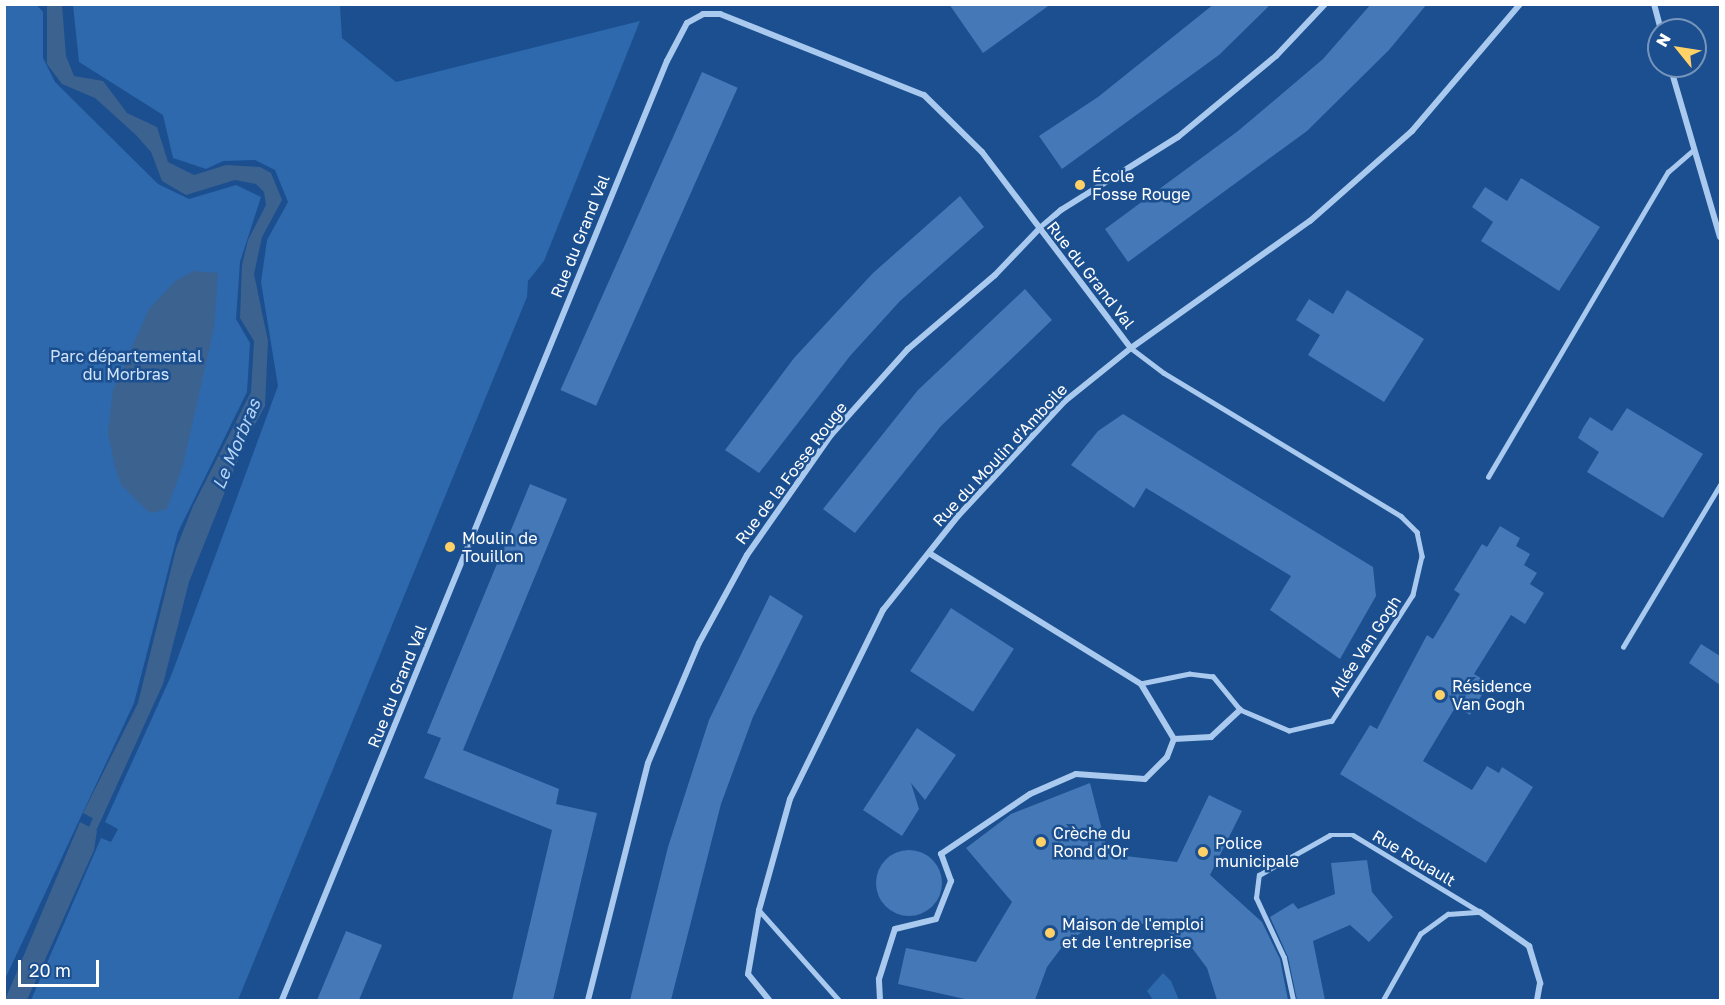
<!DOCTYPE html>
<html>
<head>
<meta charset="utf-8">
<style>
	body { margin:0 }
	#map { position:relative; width:1725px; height:1005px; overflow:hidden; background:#1b4f8f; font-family:"Golos Text",sans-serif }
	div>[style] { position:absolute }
	.green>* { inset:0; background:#2e69ad }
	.water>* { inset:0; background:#3c6290 }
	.stream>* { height:8px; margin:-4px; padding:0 4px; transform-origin:4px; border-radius:4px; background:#3c6290 }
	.building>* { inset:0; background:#4478b7; transform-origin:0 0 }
	.round { border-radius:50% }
	.service>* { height:4.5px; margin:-2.25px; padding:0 2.25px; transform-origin:2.25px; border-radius:2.25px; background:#a9c9ee }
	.minor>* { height:6px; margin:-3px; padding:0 3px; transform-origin:3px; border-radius:3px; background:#a9c9ee }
	.dots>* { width:16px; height:16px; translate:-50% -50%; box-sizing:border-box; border:3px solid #1b4f8f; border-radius:50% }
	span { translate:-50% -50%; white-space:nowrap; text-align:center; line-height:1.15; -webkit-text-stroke:5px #1b4f8f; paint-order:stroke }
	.poi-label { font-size:16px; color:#fff }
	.left { translate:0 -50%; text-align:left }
	.street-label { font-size:16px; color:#fff }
	.park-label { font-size:16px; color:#cfe3fa }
	.water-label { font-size:18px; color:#b5d3f5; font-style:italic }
	.frame { position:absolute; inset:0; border:6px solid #fff; pointer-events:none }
	.north { position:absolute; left:1647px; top:18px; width:60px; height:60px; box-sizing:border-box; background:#1b4f8f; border:2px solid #7695bc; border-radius:50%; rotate:300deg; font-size:16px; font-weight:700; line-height:24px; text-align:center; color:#fff }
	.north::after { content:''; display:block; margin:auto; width:21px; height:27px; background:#ffd166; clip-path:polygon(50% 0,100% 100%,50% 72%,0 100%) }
	.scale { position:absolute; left:18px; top:960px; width:81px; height:27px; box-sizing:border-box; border:3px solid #fff; border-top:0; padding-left:8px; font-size:18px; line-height:21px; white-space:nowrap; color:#fff; -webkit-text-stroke:4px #1b4f8f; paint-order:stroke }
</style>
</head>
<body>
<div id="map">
	<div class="green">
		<div style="clip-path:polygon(36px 4px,43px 12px,43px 58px,55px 82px,158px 184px,189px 199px,236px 185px,261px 197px,240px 262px,236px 319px,250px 343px,247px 392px,178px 532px,134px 703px,5px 979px,4px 5px)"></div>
		<div style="clip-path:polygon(73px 5px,340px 5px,342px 38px,396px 82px,640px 21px,544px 261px,528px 281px,527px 297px,238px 1000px,31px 1000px,101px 838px,111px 842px,118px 829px,105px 822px,171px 676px,278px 386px,261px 282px,267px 240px,288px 202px,275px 170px,255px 160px,223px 161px,206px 169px,173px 158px,163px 115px,79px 62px)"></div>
		<div style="clip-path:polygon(1163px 973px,1171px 981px,1179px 1000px,1153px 1000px,1147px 991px)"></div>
	</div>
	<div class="water">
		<div style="clip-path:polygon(47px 5px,62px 5px,66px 56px,74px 76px,103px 81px,127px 113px,157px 127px,168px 162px,194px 175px,226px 165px,260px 167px,271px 173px,282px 200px,262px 237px,254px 274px,268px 341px,265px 406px,244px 444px,189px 582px,163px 684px,100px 822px,83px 813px,138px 703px,176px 549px,193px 506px,251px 392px,254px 341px,240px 318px,242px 265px,248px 240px,266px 205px,264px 192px,256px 184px,235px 180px,186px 195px,162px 181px,151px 152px,136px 135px,95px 98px,62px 84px,47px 64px)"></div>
		<div style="clip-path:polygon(194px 271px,218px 273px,214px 328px,183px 465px,167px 509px,150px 513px,121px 485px,115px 467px,108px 433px,113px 390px,149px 309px,175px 281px)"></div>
		<div style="clip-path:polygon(80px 822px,97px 831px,94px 850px,27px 1000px,5px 1000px)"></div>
	</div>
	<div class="stream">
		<div style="left:88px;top:839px;width:32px;rotate:-66deg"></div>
	</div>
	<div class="building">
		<div style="clip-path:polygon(949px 4px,1051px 4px,983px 53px)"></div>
		<div style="clip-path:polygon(1214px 4px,1271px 4px,1219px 55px,1062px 169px,1039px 136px,1098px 97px)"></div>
		<div style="clip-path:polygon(1371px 4px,1427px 4px,1389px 50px,1307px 131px,1128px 262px,1105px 229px,1238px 131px,1323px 59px)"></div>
		<div style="left:702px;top:72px;width:39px;height:348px;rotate:24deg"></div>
		<div style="clip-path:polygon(1521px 178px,1600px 227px,1559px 291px,1481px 241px,1493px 222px,1472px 207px,1485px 187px,1507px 201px)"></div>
		<div style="clip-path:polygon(960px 196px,984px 227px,900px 301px,850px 356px,759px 473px,725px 450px,794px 358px,873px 273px)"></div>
		<div style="clip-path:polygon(1025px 289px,1052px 320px,941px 426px,855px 533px,823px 509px,918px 390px)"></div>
		<div style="clip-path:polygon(1347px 290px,1424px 339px,1384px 402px,1308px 355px,1320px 335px,1296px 320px,1309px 299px,1333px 314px)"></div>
		<div style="clip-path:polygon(1627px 408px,1703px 454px,1663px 518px,1587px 472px,1599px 452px,1578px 438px,1583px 428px,1590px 417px,1612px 431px)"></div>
		<div style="clip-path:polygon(1123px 414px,1373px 567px,1376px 596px,1340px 659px,1270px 610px,1291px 576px,1146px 488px,1134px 508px,1071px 465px,1098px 431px)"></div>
		<div style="clip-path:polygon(530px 484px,567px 499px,463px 750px,559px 789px,556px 804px,597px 813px,553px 1000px,512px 1000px,552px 830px,424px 778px,441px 738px,427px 733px)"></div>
		<div style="clip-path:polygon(1500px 526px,1520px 538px,1516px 546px,1530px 554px,1524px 565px,1537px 573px,1530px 584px,1544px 593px,1525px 624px,1511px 615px,1474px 674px,1489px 683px,1470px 715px,1456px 706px,1423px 761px,1472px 790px,1487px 766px,1499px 773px,1502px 767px,1533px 787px,1486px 863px,1340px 774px,1370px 725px,1377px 729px,1427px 635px,1433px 639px,1460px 594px,1454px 590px,1482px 544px,1487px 547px)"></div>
		<div style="clip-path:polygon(770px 595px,803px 616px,753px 717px,721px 804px,671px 1000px,630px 1000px,668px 847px,709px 720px)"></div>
		<div style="left:951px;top:608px;width:75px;height:75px;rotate:33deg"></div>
		<div style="clip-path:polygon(1701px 644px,1720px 656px,1720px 685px,1689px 663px)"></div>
		<div style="clip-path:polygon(917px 728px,956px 755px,925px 800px,911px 783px,919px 809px,902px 836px,863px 810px)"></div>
		<div style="clip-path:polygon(1090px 783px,1108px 854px,1177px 862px,1209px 795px,1242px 811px,1210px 875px,1262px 922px,1280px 959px,1288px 1000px,1217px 1000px,1207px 968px,1189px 944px,1159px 927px,1126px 921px,1092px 926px,1065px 943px,1047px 967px,1035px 1000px,969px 1000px,898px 984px,906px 948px,976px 962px,1012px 902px,966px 848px,1011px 814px)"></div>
		<div class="round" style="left:876px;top:850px;width:66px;height:66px"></div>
		<div style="clip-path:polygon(1367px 860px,1372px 892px,1393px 917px,1369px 942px,1350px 925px,1313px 941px,1325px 1000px,1297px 1000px,1288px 957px,1270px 917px,1293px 903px,1298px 909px,1335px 894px,1331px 863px)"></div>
		<div style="clip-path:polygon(346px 931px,382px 945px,359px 1000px,317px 1000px)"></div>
	</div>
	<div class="service">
		<div style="left:1131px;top:348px;width:41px;rotate:37.1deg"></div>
		<div style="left:1164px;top:373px;width:277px;rotate:31.1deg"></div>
		<div style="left:1401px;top:516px;width:23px;rotate:45deg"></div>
		<div style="left:1417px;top:532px;width:25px;rotate:78deg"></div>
		<div style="left:1422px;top:556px;width:40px;rotate:103deg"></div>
		<div style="left:1413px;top:595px;width:150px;rotate:122.7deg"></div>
		<div style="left:1332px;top:721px;width:44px;rotate:166.9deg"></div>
		<div style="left:1289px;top:731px;width:53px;rotate:-156.8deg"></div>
		<div style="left:1240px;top:710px;width:43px;rotate:-129.3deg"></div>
		<div style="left:1213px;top:677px;width:23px;rotate:-173deg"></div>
		<div style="left:1190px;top:674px;width:50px;rotate:168.5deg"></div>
		<div style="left:1488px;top:477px;width:354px;rotate:-59.5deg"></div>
		<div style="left:1668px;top:172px;width:32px;rotate:-41deg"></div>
		<div style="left:1623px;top:647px;width:189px;rotate:-59.1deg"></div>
		<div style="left:759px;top:910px;width:120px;rotate:48.4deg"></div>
		<div style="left:1293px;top:1000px;width:43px;rotate:-102.1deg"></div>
		<div style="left:1284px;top:958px;width:66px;rotate:-115deg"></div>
		<div style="left:1256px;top:898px;width:23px;rotate:-83deg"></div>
		<div style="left:1259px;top:875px;width:81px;rotate:-29.4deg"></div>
		<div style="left:1330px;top:835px;width:23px"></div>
		<div style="left:1353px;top:835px;width:149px;rotate:31.2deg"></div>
		<div style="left:1383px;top:1000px;width:76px;rotate:-60.7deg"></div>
		<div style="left:1420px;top:934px;width:34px;rotate:-36deg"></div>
		<div style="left:1448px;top:914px;width:32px;rotate:-4deg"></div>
	</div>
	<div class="minor">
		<div style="left:1654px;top:4px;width:27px;rotate:75deg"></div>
		<div style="left:1670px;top:66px;width:178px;rotate:73.7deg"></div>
		<div style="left:1174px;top:739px;width:37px;rotate:-3deg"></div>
		<div style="left:1211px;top:737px;width:40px;rotate:-43deg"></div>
		<div style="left:1480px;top:912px;width:60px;rotate:34.8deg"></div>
		<div style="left:1529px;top:946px;width:39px;rotate:73deg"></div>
		<div style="left:1540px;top:983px;width:17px;rotate:100deg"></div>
		<div style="left:282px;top:1000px;width:1015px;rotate:-67.71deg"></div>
		<div style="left:667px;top:61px;width:43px;rotate:-62.2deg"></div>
		<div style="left:687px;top:23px;width:18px;rotate:-29deg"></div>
		<div style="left:703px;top:14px;width:17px"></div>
		<div style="left:720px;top:14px;width:219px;rotate:21.7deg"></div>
		<div style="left:924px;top:95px;width:81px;rotate:44.5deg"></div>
		<div style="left:982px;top:152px;width:246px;rotate:52.8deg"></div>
		<div style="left:588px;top:1000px;width:244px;rotate:-75.8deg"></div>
		<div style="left:648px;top:763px;width:130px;rotate:-67deg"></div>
		<div style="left:699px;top:643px;width:100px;rotate:-61.4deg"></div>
		<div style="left:747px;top:555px;width:146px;rotate:-55deg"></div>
		<div style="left:831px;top:435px;width:115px;rotate:-48.2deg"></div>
		<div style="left:908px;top:349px;width:114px;rotate:-40.4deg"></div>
		<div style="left:995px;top:275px;width:64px;rotate:-46.3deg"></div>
		<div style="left:1039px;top:229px;width:29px;rotate:-41deg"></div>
		<div style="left:1061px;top:210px;width:138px;rotate:-32deg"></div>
		<div style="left:1178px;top:137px;width:127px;rotate:-39.6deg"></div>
		<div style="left:1276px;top:56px;width:71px;rotate:-46.7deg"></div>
		<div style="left:769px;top:1000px;width:33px;rotate:-129deg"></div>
		<div style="left:748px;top:974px;width:65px;rotate:-80.2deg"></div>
		<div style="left:759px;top:910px;width:115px;rotate:-74.4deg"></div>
		<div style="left:790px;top:799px;width:211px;rotate:-63.8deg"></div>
		<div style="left:883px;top:610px;width:120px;rotate:-51.4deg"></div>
		<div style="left:958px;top:516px;width:157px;rotate:-47.1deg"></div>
		<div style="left:1065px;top:401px;width:85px;rotate:-38.8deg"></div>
		<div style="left:1131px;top:348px;width:219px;rotate:-35.4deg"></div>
		<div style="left:1310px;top:221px;width:136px;rotate:-41.4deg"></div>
		<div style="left:1412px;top:131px;width:167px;rotate:-49.6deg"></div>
		<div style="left:880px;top:1000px;width:21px;rotate:-93deg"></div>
		<div style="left:879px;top:979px;width:52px;rotate:-72.3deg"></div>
		<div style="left:895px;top:929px;width:42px;rotate:-13.7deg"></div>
		<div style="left:936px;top:919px;width:41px;rotate:-68.5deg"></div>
		<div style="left:951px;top:881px;width:29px;rotate:-110deg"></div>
		<div style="left:941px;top:854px;width:107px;rotate:-34deg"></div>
		<div style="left:1030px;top:794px;width:50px;rotate:-23.5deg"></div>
		<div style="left:1076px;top:774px;width:69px;rotate:4.1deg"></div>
		<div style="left:1145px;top:779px;width:31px;rotate:-45deg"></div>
		<div style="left:1167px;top:757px;width:19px;rotate:-69deg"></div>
		<div style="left:1174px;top:739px;width:64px;rotate:-121deg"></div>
		<div style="left:1141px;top:684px;width:249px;rotate:-148.3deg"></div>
	</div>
	<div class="dots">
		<div style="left:1080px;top:185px;background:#ffd166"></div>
		<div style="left:450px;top:547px;background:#ffd166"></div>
		<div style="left:1440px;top:695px;background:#ffd166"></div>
		<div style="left:1041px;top:842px;background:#ffd166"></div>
		<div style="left:1203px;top:852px;background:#ffd166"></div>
		<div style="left:1050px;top:933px;background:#ffd166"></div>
	</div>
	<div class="poi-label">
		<span class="left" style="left:1092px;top:185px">École<br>Fosse Rouge</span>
		<span class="left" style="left:462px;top:547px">Moulin de<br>Touillon</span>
		<span class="left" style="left:1452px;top:695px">Résidence<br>Van Gogh</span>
		<span class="left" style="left:1053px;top:842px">Crèche du<br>Rond d'Or</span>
		<span class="left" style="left:1215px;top:852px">Police<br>municipale</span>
		<span class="left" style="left:1062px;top:933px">Maison de l'emploi<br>et de l'entreprise</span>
	</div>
	<div class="street-label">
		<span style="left:580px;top:236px;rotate:-68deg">Rue du Grand Val</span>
		<span style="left:1091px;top:275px;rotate:52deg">Rue du Grand Val</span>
		<span style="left:1000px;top:455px;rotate:-47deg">Rue du Moulin d'Amboile</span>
		<span style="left:791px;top:473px;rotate:-53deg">Rue de la Fosse Rouge</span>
		<span style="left:1365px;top:646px;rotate:-57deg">Allée Van Gogh</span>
		<span style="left:397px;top:686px;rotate:-68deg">Rue du Grand Val</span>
		<span style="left:1414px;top:858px;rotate:31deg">Rue Rouault</span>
	</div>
	<div class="park-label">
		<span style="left:126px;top:365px">Parc départemental<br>du Morbras</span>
	</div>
	<div class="water-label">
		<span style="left:236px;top:444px;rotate:-67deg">Le Morbras</span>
	</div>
	<div class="frame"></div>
	<div class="north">N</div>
	<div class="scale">20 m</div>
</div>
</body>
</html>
